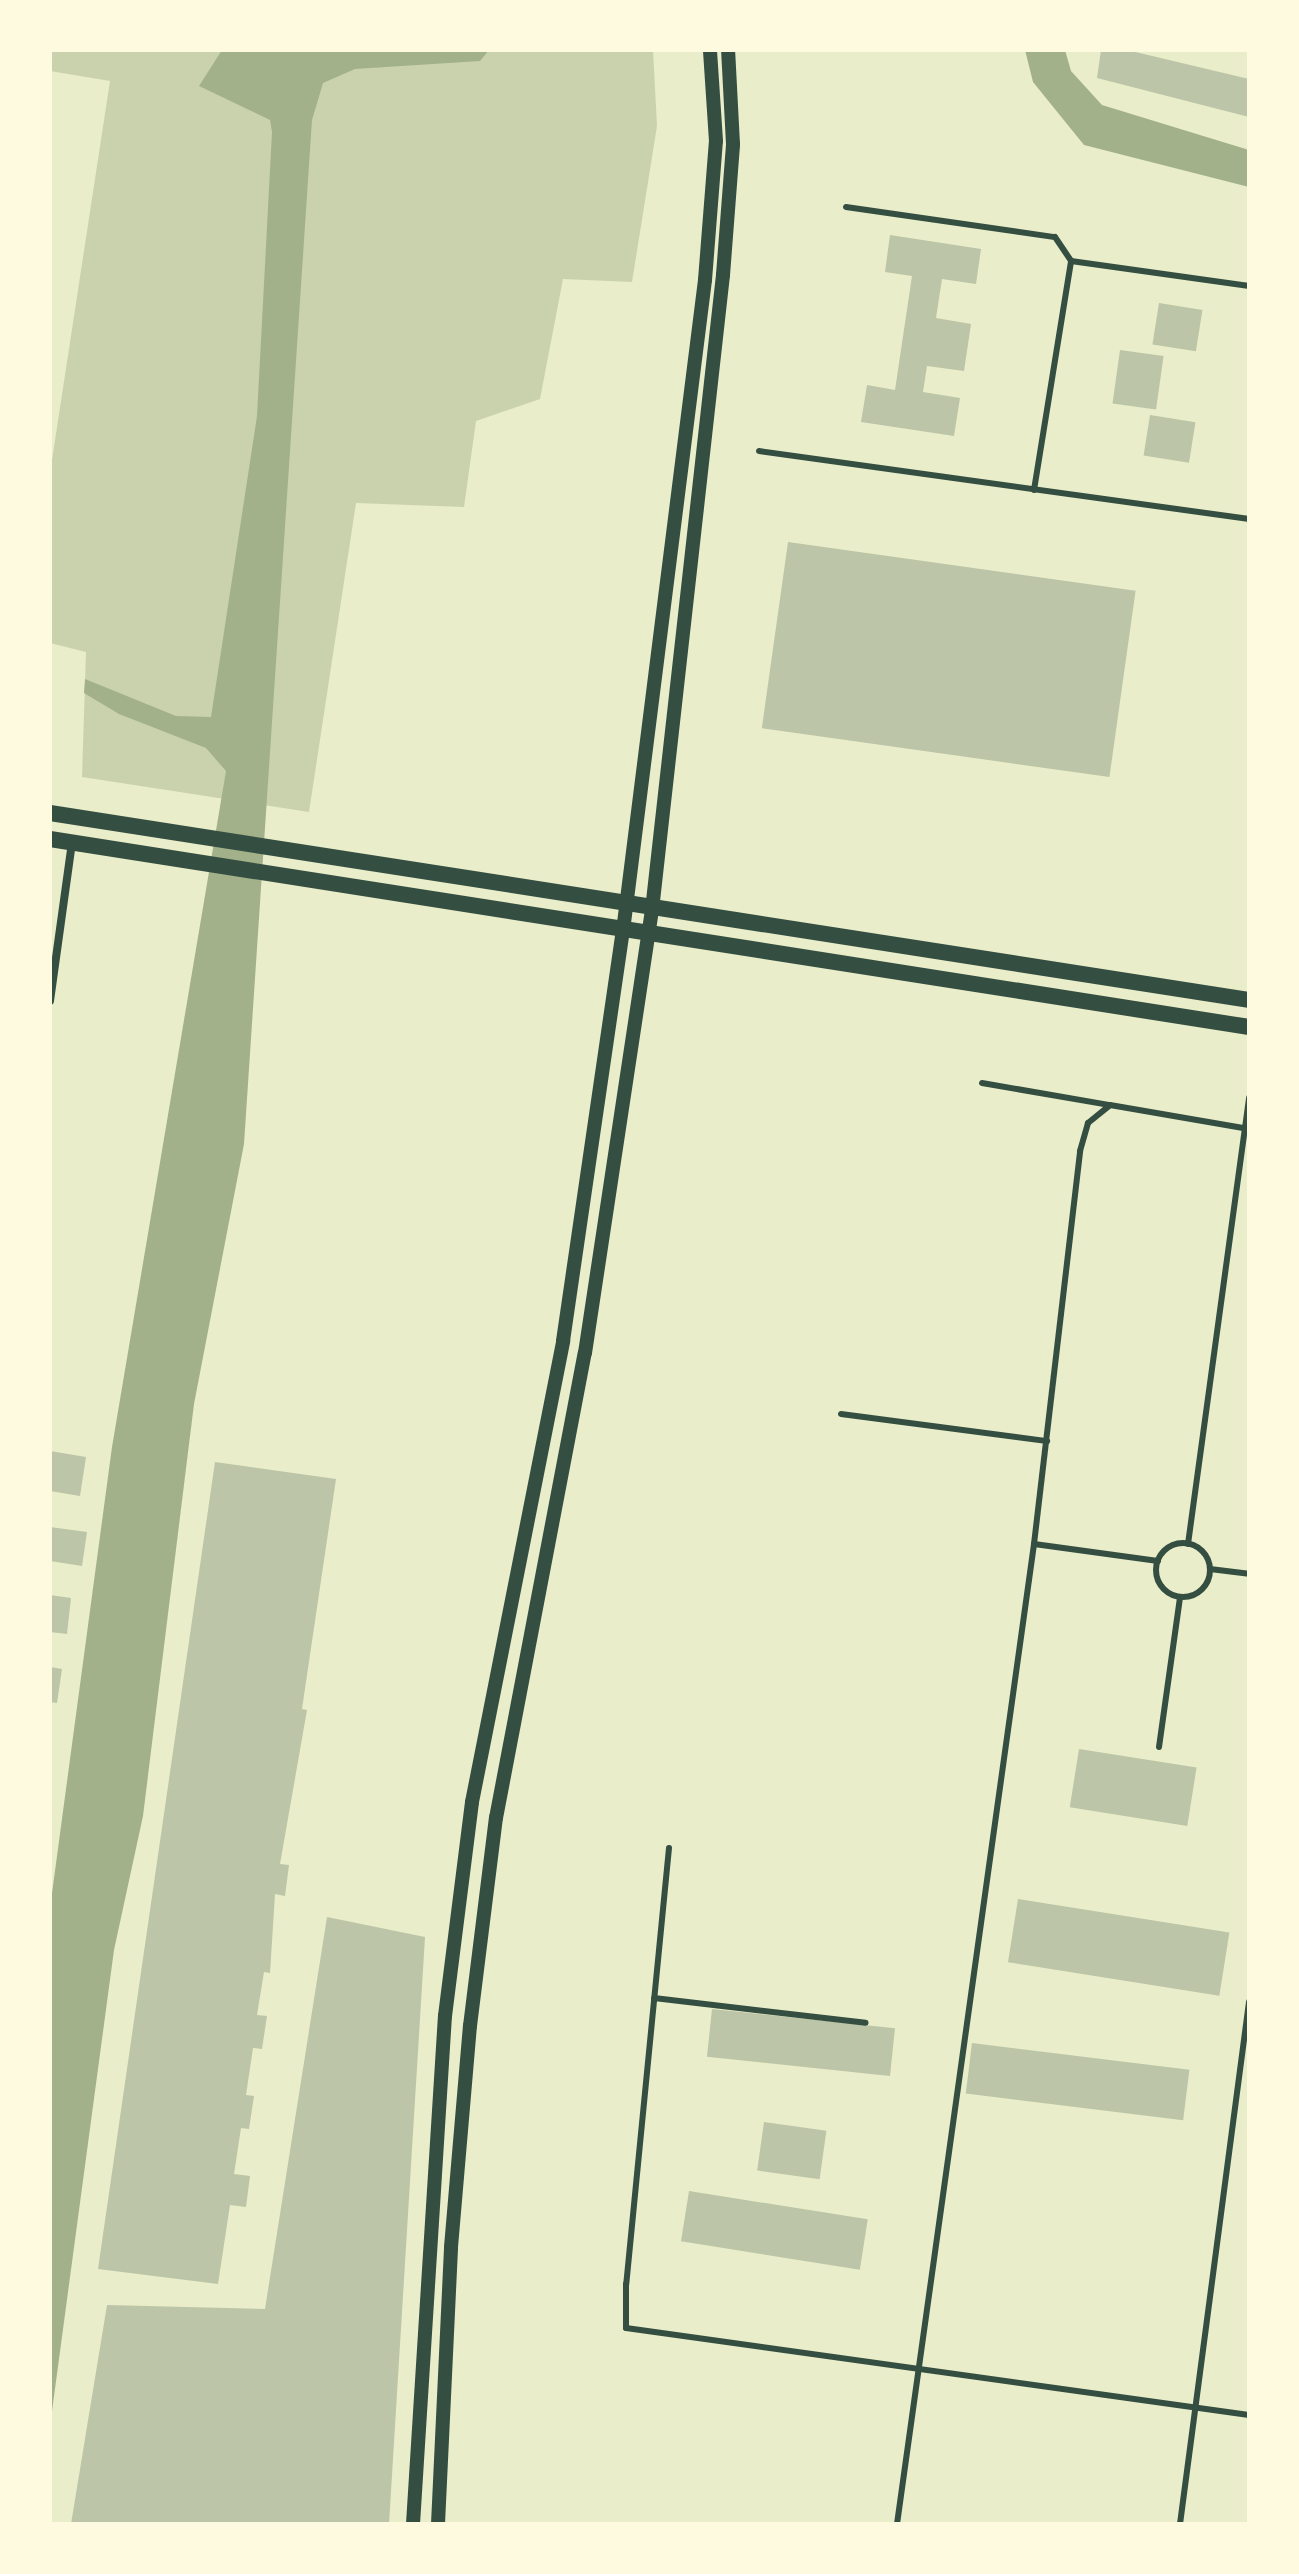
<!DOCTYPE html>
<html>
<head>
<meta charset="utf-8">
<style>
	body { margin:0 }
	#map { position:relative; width:1299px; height:2574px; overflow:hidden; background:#e9edc9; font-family:"DM Sans",sans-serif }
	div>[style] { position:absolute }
	.green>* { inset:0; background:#cad2ad }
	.water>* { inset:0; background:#a3b18a }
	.building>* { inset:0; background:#bcc5a7; transform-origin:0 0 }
	.service>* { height:6px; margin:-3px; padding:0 3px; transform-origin:3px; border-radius:3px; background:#344e41 }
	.service>.ring { margin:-3px; padding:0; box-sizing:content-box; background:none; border:6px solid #344e41; border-radius:50% }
	.minor>* { height:8px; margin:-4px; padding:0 4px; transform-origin:4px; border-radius:4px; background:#344e41 }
	.tertiary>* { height:14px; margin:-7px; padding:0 7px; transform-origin:7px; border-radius:7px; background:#344e41 }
	.secondary>* { height:16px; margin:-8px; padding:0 8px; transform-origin:8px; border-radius:8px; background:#344e41 }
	span { translate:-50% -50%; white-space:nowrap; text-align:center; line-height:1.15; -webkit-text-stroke:6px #fefae0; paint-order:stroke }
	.frame { position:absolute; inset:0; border:52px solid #fefae0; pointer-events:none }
</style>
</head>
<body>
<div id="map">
	<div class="green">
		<div style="clip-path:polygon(50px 50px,653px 50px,657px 126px,632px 282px,563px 279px,540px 399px,476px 421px,464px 507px,356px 503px,309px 812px,82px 777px,86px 652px,50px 643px,50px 473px,110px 81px,50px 71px)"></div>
	</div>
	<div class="water">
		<div style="clip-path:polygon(222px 50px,489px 50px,480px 61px,355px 69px,323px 83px,312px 120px,244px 1144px,194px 1404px,143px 1816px,114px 1950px,50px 2426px,50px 1908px,112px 1447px,226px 771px,206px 748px,119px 714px,84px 693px,85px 679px,176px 716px,211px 717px,257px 416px,272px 132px,270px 120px,199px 86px)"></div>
		<div style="clip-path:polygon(1025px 50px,1065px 50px,1071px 71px,1102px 105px,1249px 150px,1249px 187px,1084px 145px,1033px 82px)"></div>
	</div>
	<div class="building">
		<div style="clip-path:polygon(1101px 50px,1127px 50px,1249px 79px,1249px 117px,1097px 78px)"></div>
		<div style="clip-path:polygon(890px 235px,981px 249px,976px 284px,942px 279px,936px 318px,971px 324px,964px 371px,927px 366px,923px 392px,960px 398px,954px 436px,861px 422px,867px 385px,895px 390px,912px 276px,885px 272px)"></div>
		<div style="left:1159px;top:303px;width:44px;height:42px;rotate:9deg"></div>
		<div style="left:1120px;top:350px;width:44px;height:54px;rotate:8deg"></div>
		<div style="left:1150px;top:415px;width:46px;height:41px;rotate:9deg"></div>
		<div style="left:788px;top:542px;width:351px;height:188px;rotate:8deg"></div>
		<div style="clip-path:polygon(50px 1451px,86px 1457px,80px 1496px,50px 1491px)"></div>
		<div style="clip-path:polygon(215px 1462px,336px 1479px,302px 1709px,307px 1710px,280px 1864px,289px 1865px,285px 1896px,275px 1894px,270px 1973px,264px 1972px,257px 2015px,267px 2016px,262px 2049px,253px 2048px,246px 2095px,254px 2096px,249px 2129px,241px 2128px,234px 2174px,250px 2176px,246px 2207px,230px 2205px,218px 2284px,98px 2269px)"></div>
		<div style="clip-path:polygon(50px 1527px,87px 1532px,82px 1566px,50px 1561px)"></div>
		<div style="clip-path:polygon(50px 1595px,71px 1598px,67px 1634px,50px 1632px)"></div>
		<div style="clip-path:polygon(50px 1667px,62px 1669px,57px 1703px,50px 1702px)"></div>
		<div style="left:1079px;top:1749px;width:119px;height:59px;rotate:9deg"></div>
		<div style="left:1018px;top:1899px;width:214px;height:64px;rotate:9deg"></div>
		<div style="clip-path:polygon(327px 1917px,425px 1937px,389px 2524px,71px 2524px,107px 2305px,265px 2309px)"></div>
		<div style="left:712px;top:2009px;width:184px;height:48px;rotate:6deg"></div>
		<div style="left:972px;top:2043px;width:219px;height:51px;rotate:7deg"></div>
		<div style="left:764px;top:2122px;width:63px;height:49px;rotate:8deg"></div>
		<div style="left:689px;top:2191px;width:181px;height:51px;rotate:9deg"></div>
	</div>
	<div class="service">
		<div style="left:846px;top:207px;width:211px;rotate:8.2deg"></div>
		<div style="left:1055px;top:237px;width:29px;rotate:56deg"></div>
		<div style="left:759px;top:451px;width:495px;rotate:7.9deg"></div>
		<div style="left:1034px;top:490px;width:232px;rotate:-80.8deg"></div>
		<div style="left:1071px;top:261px;width:180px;rotate:8deg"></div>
		<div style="left:982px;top:1083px;width:130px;rotate:9.8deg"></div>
		<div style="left:841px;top:1414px;width:208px;rotate:7.5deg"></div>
		<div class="ring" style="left:1156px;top:1543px;width:48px;height:48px"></div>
		<div style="left:1188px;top:1544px;width:451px;rotate:-82.2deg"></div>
		<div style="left:1158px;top:1561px;width:125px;rotate:-172.2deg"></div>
		<div style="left:1034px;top:1544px;width:396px;rotate:-83.3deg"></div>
		<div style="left:1080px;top:1151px;width:29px;rotate:-74deg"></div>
		<div style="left:1088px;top:1123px;width:28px;rotate:-39deg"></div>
		<div style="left:1110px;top:1105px;width:141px;rotate:9.8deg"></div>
		<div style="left:1210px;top:1569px;width:39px;rotate:7deg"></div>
		<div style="left:1159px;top:1747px;width:151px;rotate:-82deg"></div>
		<div style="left:669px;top:1848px;width:438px;rotate:95.6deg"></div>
		<div style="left:626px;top:2284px;width:44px;rotate:90deg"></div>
		<div style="left:626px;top:2328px;width:629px;rotate:7.95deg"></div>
		<div style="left:654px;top:1998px;width:213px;rotate:6.7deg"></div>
		<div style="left:897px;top:2524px;width:990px;rotate:-82.04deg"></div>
		<div style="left:1180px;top:2524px;width:527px;rotate:-82.47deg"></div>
	</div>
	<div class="minor">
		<div style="left:50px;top:1001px;width:161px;rotate:-82.1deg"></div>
	</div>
	<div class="tertiary">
		<div style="left:413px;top:2524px;width:509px;rotate:-86.4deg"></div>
		<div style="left:445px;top:2016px;width:216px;rotate:-82.8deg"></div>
		<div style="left:472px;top:1802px;width:470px;rotate:-78.8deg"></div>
		<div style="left:563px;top:1341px;width:414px;rotate:-81.7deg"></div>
		<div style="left:623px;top:931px;width:656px;rotate:-82.82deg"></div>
		<div style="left:705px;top:280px;width:139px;rotate:-85.5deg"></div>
		<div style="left:716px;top:141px;width:91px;rotate:-93.8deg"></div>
		<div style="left:438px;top:2524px;width:277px;rotate:-87.3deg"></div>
		<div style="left:451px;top:2247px;width:222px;rotate:-85.1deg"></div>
		<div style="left:470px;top:2026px;width:210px;rotate:-82.9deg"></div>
		<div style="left:496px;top:1818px;width:473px;rotate:-79.2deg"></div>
		<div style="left:585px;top:1353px;width:448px;rotate:-81.4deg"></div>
		<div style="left:652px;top:910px;width:639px;rotate:-83.62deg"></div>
		<div style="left:723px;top:275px;width:131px;rotate:-85.6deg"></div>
		<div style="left:733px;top:144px;width:94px;rotate:-93deg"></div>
	</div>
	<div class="secondary">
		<div style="left:50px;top:813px;width:1213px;rotate:8.86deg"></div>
		<div style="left:50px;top:839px;width:1214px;rotate:8.91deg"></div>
	</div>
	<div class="frame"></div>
</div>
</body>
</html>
